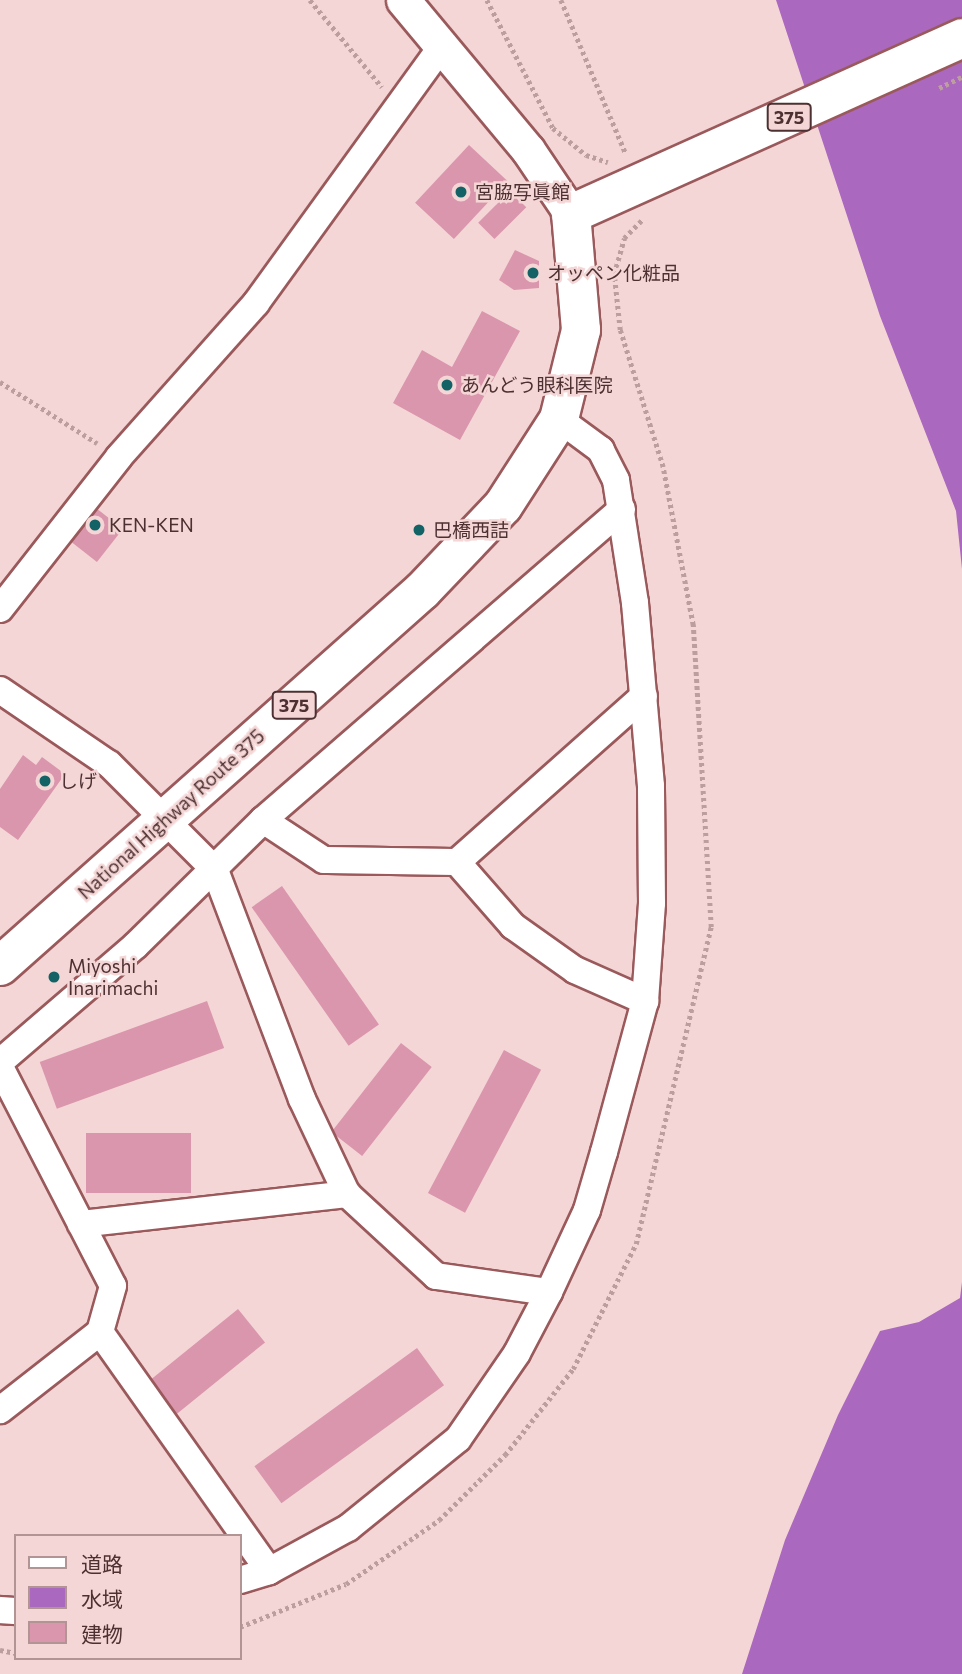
<!DOCTYPE html>
<html>
<head>
<meta charset="utf-8">
<style>
	body { margin:0 }
	#map { position:relative; width:962px; height:1674px; overflow:hidden; background:#f5d6d6; font-family:Commissioner,"Noto Sans JP",sans-serif }
	div>[style] { position:absolute }
	.water>* { inset:0; background:#aa68be }
	.building>* { inset:0; background:#da96ac; transform-origin:0 0 }
	.path>* { height:4.5px; margin-top:-2.25px; transform-origin:0; background:repeating-linear-gradient(90deg,#bd9e9f 0 3.5px,transparent 0 7px) }
	.roads { filter:drop-shadow(2px 0 #9a595b) drop-shadow(-2px 0 #9a595b) drop-shadow(0 2px #9a595b) drop-shadow(0 -2px #9a595b) }
	.minor>* { height:26px; margin:-13px; padding:0 13px; transform-origin:13px; border-radius:13px; background:#fff }
	.tertiary>* { height:33px; margin:-16.5px; padding:0 16.5px; transform-origin:16.5px; border-radius:16.5px; background:#fff }
	.trunk>* { height:38px; margin:-19px; padding:0 19px; transform-origin:19px; border-radius:19px; background:#fff }
	.dots>* { width:19px; height:19px; translate:-50% -50%; box-sizing:border-box; border:4px solid #f5d6d6; border-radius:50% }
	span { translate:-50% -50%; white-space:nowrap; text-align:center; line-height:1.15; -webkit-text-stroke:5px #f5d6d6; paint-order:stroke }
	.shield-label span { padding:2px 5px; background:#f5d6d6; border:2px solid; border-radius:5px; -webkit-text-stroke-width:0 }
	.shield-label { font-size:18px; color:#4d3031; font-weight:700 }
	.poi-label { font-size:19px; color:#4d3031 }
	.left { translate:0 -50%; text-align:left }
	.street-label { font-size:19px; color:#4d3031 }
	.legend { position:absolute; left:14px; top:1534px; width:228px; height:126px; box-sizing:border-box; background:#f5d6d6; border:2px solid #b29494; margin:0; padding:9px 12px; list-style:none; font-size:21px; color:#4d3031 }
	.legend li { display:flex; align-items:center; gap:14px; height:35px }
	.legend b { width:35px; border:2px solid #b29494 }
</style>
</head>
<body>
<div id="map">
	<div class="water">
		<div style="clip-path:polygon(776px 0,962px 0,962px 569px,956px 511px,880px 316px)"></div>
		<div style="clip-path:polygon(962px 1282px,962px 1674px,742px 1674px,785px 1540px,838px 1415px,880px 1331px,919px 1322px,960px 1298px)"></div>
	</div>
	<div class="building">
		<div style="left:469px;top:145px;width:53px;height:79px;rotate:43deg"></div>
		<div style="left:510px;top:191px;width:23px;height:45px;rotate:45deg"></div>
		<div style="clip-path:polygon(515px 250px,539px 261px,539px 288px,514px 290px,499px 280px)"></div>
		<div style="clip-path:polygon(482px 311px,520px 331px,460px 440px,393px 403px,422px 350px,452px 367px)"></div>
		<div style="left:96px;top:508px;width:34px;height:42px;rotate:38deg"></div>
		<div style="clip-path:polygon(23px 755px,36px 765px,42px 757px,65px 774px,18px 840px,0 827px,0 789px)"></div>
		<div style="left:282px;top:886px;width:169px;height:37px;rotate:55deg"></div>
		<div style="left:207px;top:1001px;width:50px;height:178px;rotate:70deg"></div>
		<div style="left:401px;top:1043px;width:39px;height:113px;rotate:38deg"></div>
		<div style="left:504px;top:1050px;width:42px;height:162px;rotate:28deg"></div>
		<div style="left:191px;top:1133px;width:60px;height:105px;rotate:90deg"></div>
		<div style="left:238px;top:1309px;width:43px;height:124px;rotate:51deg"></div>
		<div style="left:417px;top:1348px;width:46px;height:201px;rotate:54deg"></div>
	</div>
	<div class="path">
		<div style="left:310px;top:0;width:113px;rotate:50.4deg"></div>
		<div style="left:487px;top:0;width:144px;rotate:62.7deg"></div>
		<div style="left:553px;top:128px;width:43px;rotate:39.3deg"></div>
		<div style="left:586px;top:155px;width:23px;rotate:18deg"></div>
		<div style="left:561px;top:0;width:167px;rotate:67.1deg"></div>
		<div style="left:939px;top:88px;width:25px;rotate:-26deg"></div>
		<div style="left:0;top:382px;width:115px;rotate:32.2deg"></div>
		<div style="left:240px;top:1627px;width:114px;rotate:-22.1deg"></div>
		<div style="left:346px;top:1584px;width:113px;rotate:-34.5deg"></div>
		<div style="left:439px;top:1520px;width:93px;rotate:-44.6deg"></div>
		<div style="left:505px;top:1455px;width:110px;rotate:-51.7deg"></div>
		<div style="left:573px;top:1369px;width:140px;rotate:-63.3deg"></div>
		<div style="left:636px;top:1244px;width:326px;rotate:-76.7deg"></div>
		<div style="left:711px;top:927px;width:303px;rotate:-93.4deg"></div>
		<div style="left:693px;top:625px;width:161px;rotate:-100.8deg"></div>
		<div style="left:663px;top:467px;width:144px;rotate:-107.4deg"></div>
		<div style="left:620px;top:330px;width:56px;rotate:-96.1deg"></div>
		<div style="left:614px;top:274px;width:37px;rotate:-74deg"></div>
		<div style="left:624px;top:238px;width:27px;rotate:-45deg"></div>
		<div style="left:0;top:1650px;width:16px;rotate:11deg"></div>
	</div>
	<div class="roads">
		<div class="minor">
			<div style="left:0;top:609px;width:193px;rotate:-51.9deg"></div>
			<div style="left:119px;top:457px;width:206px;rotate:-48.3deg"></div>
			<div style="left:256px;top:303px;width:314px;rotate:-54.1deg"></div>
			<div style="left:0;top:690px;width:132px;rotate:34.2deg"></div>
			<div style="left:109px;top:764px;width:150px;rotate:45deg"></div>
			<div style="left:215px;top:870px;width:245px;rotate:69.2deg"></div>
			<div style="left:302px;top:1099px;width:105px;rotate:64.7deg"></div>
			<div style="left:347px;top:1194px;width:121px;rotate:42.7deg"></div>
			<div style="left:436px;top:1276px;width:114px;rotate:8.1deg"></div>
			<div style="left:263px;top:820px;width:73px;rotate:33.3deg"></div>
			<div style="left:324px;top:860px;width:133px;rotate:0.9deg"></div>
			<div style="left:457px;top:862px;width:250px;rotate:-41.6deg"></div>
			<div style="left:457px;top:862px;width:85px;rotate:48.8deg"></div>
			<div style="left:513px;top:926px;width:76px;rotate:35.4deg"></div>
			<div style="left:575px;top:970px;width:77px;rotate:23.9deg"></div>
			<div style="left:0;top:1062px;width:179px;rotate:-40.7deg"></div>
			<div style="left:136px;top:945px;width:178px;rotate:-44.5deg"></div>
			<div style="left:263px;top:820px;width:475px;rotate:-40.9deg"></div>
			<div style="left:0;top:1067px;width:246px;rotate:62.7deg"></div>
			<div style="left:113px;top:1286px;width:48px;rotate:105.8deg"></div>
			<div style="left:100px;top:1332px;width:127px;rotate:142deg"></div>
			<div style="left:81px;top:1224px;width:268px;rotate:-6.4deg"></div>
			<div style="left:100px;top:1332px;width:293px;rotate:54.7deg"></div>
			<div style="left:240px;top:1580px;width:30px;rotate:-17deg"></div>
			<div style="left:269px;top:1571px;width:90px;rotate:-28.6deg"></div>
			<div style="left:348px;top:1528px;width:141px;rotate:-39deg"></div>
			<div style="left:458px;top:1439px;width:104px;rotate:-55.5deg"></div>
			<div style="left:517px;top:1353px;width:69px;rotate:-62.3deg"></div>
			<div style="left:549px;top:1292px;width:90px;rotate:-65.1deg"></div>
			<div style="left:587px;top:1210px;width:60px;rotate:-73.7deg"></div>
			<div style="left:604px;top:1152px;width:156px;rotate:-74.8deg"></div>
			<div style="left:645px;top:1001px;width:98px;rotate:-85.9deg"></div>
			<div style="left:652px;top:903px;width:117px;rotate:-90.5deg"></div>
			<div style="left:651px;top:786px;width:184px;rotate:-95deg"></div>
			<div style="left:635px;top:603px;width:124px;rotate:-98.8deg"></div>
			<div style="left:616px;top:480px;width:34px;rotate:-117deg"></div>
			<div style="left:601px;top:450px;width:52px;rotate:-143.6deg"></div>
			<div style="left:0;top:1610px;width:16px;rotate:4deg"></div>
		</div>
		<div class="tertiary">
			<div style="left:403px;top:0;width:195px;rotate:50.2deg"></div>
			<div style="left:528px;top:150px;width:77px;rotate:56.1deg"></div>
		</div>
		<div class="trunk">
			<div style="left:0;top:966px;width:565px;rotate:-41.63deg"></div>
			<div style="left:422px;top:591px;width:117px;rotate:-46.4deg"></div>
			<div style="left:503px;top:506px;width:103px;rotate:-57.2deg"></div>
			<div style="left:559px;top:419px;width:92px;rotate:-76.1deg"></div>
			<div style="left:581px;top:330px;width:116px;rotate:-94.9deg"></div>
			<div style="left:571px;top:214px;width:429px;rotate:-24.2deg"></div>
		</div>
	</div>
	<div class="dots">
		<div style="left:461px;top:192px;background:#136366"></div>
		<div style="left:533px;top:273px;background:#136366"></div>
		<div style="left:447px;top:385px;background:#136366"></div>
		<div style="left:95px;top:525px;background:#136366"></div>
		<div style="left:419px;top:530px;background:#136366"></div>
		<div style="left:45px;top:781px;background:#136366"></div>
		<div style="left:54px;top:977px;background:#136366"></div>
	</div>
	<div class="shield-label">
		<span style="left:789px;top:117px">375</span>
		<span style="left:294px;top:705px">375</span>
	</div>
	<div class="poi-label">
		<span class="left" style="left:475px;top:192px">宮脇写眞館</span>
		<span class="left" style="left:547px;top:273px">オッペン化粧品</span>
		<span class="left" style="left:461px;top:385px">あんどう眼科医院</span>
		<span class="left" style="left:109px;top:525px">KEN-KEN</span>
		<span class="left" style="left:433px;top:530px">巴橋西詰</span>
		<span class="left" style="left:59px;top:781px">しげ</span>
		<span class="left" style="left:68px;top:977px">Miyoshi<br>Inarimachi</span>
	</div>
	<div class="street-label">
		<span style="left:171px;top:814px;rotate:-42deg">National Highway Route 375</span>
	</div>
	<ul class="legend">
	<li><b style="height:9px;background:#fff"></b>道路</li>
	<li><b style="height:19px;background:#aa68be"></b>水域</li>
	<li><b style="height:19px;background:#da96ac"></b>建物</li>
	</ul>
</div>
</body>
</html>
